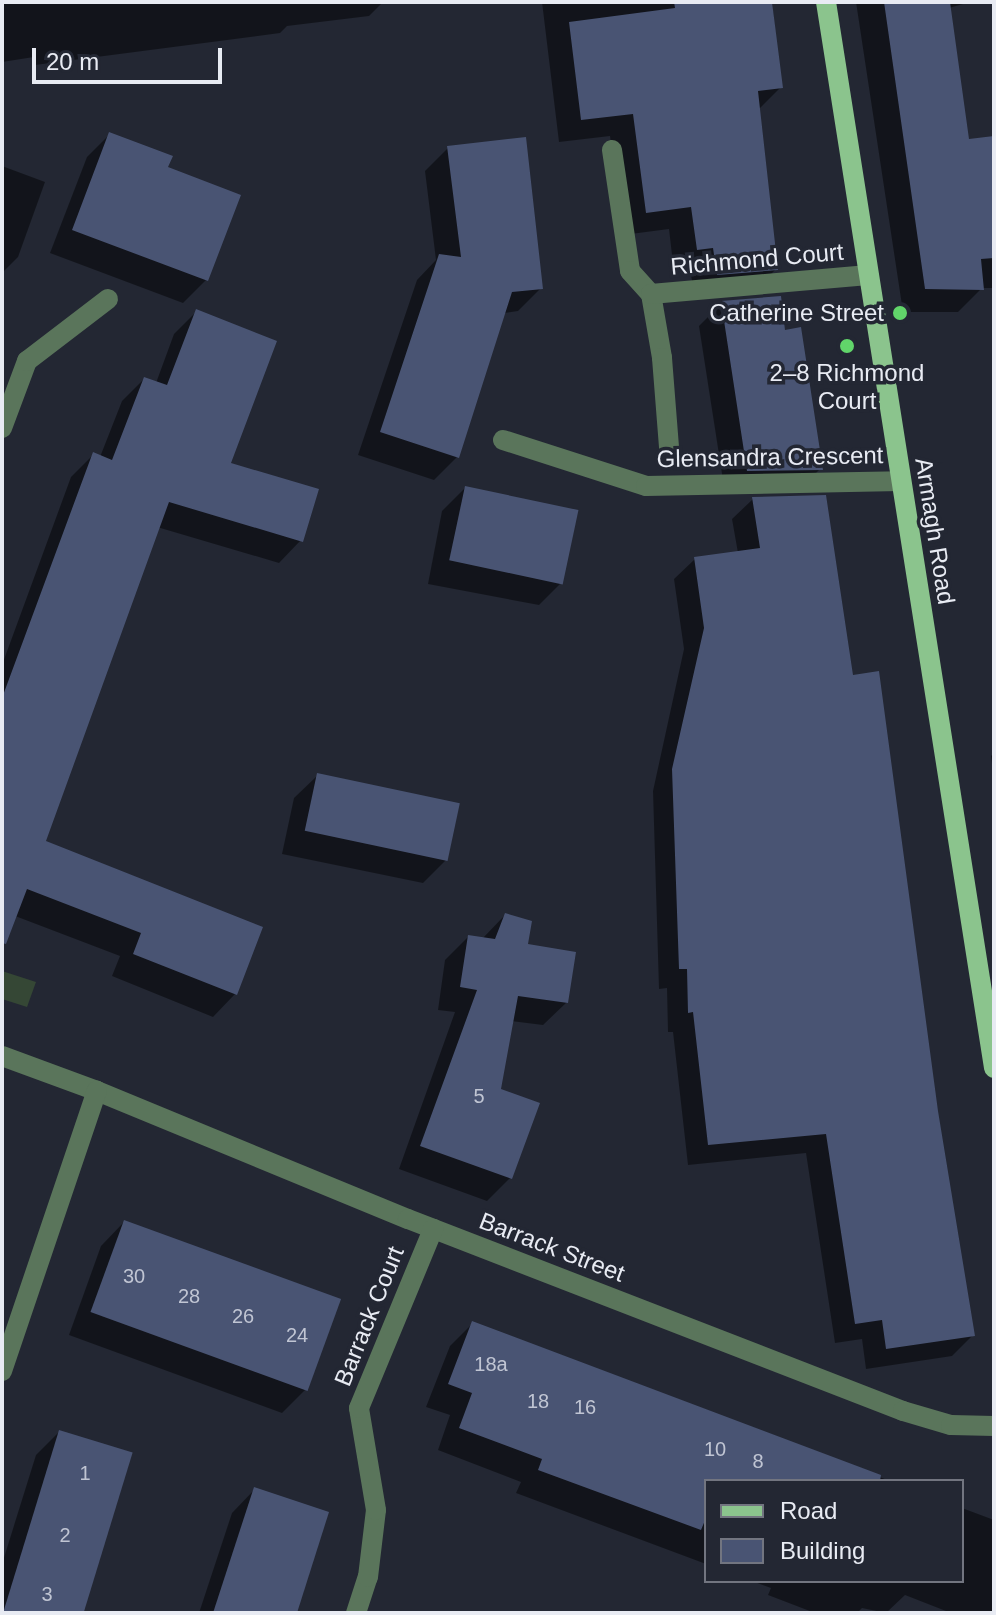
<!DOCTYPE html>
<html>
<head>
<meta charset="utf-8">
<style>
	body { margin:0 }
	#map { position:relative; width:996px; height:1615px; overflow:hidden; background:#232733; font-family:Arial,sans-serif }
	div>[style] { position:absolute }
	.green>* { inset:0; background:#354735 }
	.shadow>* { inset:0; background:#0007 }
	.building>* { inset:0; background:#495473; transform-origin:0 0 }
	.minor>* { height:20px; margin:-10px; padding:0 10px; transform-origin:10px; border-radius:10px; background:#5a755b }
	.major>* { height:20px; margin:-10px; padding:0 10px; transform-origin:10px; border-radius:10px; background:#8bc48d }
	.dots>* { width:22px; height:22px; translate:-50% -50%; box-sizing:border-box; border:4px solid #232733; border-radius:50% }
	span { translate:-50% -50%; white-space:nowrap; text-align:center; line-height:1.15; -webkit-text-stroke:7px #232733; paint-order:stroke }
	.number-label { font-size:20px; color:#c0c5d3 }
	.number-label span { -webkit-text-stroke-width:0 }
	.street-label { font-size:24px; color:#e8ebf3 }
	.poi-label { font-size:24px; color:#e8ebf3 }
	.right { translate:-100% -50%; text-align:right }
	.frame { position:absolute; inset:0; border:4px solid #e8ebf3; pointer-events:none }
	.legend { position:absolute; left:704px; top:1479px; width:260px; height:104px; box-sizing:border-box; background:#232733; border:2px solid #727580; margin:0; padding:10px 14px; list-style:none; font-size:24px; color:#e8ebf3 }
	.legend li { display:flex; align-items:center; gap:16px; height:40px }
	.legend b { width:40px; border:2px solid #727580 }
	.scale { position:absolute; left:32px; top:48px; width:190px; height:36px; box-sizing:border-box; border:4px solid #e8ebf3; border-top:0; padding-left:10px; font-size:24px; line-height:28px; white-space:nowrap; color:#e8ebf3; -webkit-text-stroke:6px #232733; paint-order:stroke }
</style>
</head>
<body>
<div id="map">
	<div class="green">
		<div style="clip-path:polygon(2px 971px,36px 982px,27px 1007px,2px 999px)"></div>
	</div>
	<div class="shadow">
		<div style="clip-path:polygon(2px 2px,383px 2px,369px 16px,287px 26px,280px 33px,35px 65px,34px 57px,2px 62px)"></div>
		<div style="clip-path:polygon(542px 2px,772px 2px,781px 87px,758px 110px,776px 269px,753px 292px,695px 297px,690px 270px,674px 272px,669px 229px,623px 235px,610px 136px,559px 142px)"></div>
		<div style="clip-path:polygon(856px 2px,970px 2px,949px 8px,967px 141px,994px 138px,994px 288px,982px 288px,958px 312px,903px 312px)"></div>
		<div style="clip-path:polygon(110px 134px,165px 169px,206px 280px,183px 303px,50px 253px,87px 157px)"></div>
		<div style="clip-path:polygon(448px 148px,541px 288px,518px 311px,504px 313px,457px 457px,434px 480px,358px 455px,417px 280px,436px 260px,425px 171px)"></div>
		<div style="clip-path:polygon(2px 166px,45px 182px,18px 257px,2px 273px)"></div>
		<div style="clip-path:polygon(722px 303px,783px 332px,820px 469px,797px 492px,725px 493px,699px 326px)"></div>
		<div style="clip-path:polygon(197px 311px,228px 464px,301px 540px,279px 563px,157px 527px,43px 842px,261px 928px,235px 994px,213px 1017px,112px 976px,120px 956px,2px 911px,2px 665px,71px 477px,93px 455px,100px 457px,122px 401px,144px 379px,156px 383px,174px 334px)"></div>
		<div style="clip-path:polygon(465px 488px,562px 582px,539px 605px,428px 584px,442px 511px)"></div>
		<div style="clip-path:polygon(753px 499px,851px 677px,936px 1112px,973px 1335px,952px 1356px,866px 1369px,862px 1339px,835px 1343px,806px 1153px,688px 1165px,673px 1032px,668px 1032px,667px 988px,659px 989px,653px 791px,684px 649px,674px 579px,695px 559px,738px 553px,732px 519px)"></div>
		<div style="clip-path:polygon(994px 753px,994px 778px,991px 756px)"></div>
		<div style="clip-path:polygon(318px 775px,446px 860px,423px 883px,282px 854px,294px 798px)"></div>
		<div style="clip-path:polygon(505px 915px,567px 1002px,543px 1025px,511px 1021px,499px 1090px,510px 1178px,487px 1201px,399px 1169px,455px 1012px,438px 1010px,445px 960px,468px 937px,482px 939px)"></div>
		<div style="clip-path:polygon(124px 1222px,305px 1390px,282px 1413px,69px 1335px,101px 1246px)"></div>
		<div style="clip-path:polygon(473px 1323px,890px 1481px,706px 1481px,706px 1564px,516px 1493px,521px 1482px,438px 1450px,450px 1415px,426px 1407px,450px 1346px)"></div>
		<div style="clip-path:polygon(59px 1432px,79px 1613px,2px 1613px,2px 1564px,36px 1455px)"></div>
		<div style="clip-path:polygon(255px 1489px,294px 1613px,199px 1613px,232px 1513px)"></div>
		<div style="clip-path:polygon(962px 1508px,994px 1520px,994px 1613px,951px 1613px,905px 1595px,886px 1613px,862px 1608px,857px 1613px,815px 1613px,768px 1595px,771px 1588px,752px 1581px,962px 1581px)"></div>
	</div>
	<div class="building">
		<div style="clip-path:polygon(674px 2px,772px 2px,783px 88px,758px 91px,778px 270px,717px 275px,713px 248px,697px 250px,691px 207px,646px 213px,633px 114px,581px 120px,569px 22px,675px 8px)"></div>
		<div style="clip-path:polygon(884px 2px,950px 2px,969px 139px,994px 136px,994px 258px,981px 259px,984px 290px,925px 289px)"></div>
		<div style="clip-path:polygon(109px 132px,173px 156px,168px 167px,241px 195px,208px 281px,72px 230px)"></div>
		<div style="clip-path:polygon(526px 137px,543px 289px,512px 292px,459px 458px,380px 432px,439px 254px,461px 257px,447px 146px)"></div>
		<div style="clip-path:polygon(781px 296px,785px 330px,801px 327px,823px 470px,747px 471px,721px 301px)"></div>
		<div style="clip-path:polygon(196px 309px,277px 341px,231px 463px,319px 489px,303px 542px,169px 502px,46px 841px,263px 927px,237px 995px,133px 954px,141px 933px,27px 889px,6px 944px,2px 943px,2px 698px,93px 452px,112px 460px,144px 377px,167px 385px)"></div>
		<div style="left:465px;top:486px;width:116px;height:76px;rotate:12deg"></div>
		<div style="clip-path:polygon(826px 495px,853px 675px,879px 671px,938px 1111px,975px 1336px,886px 1349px,882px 1320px,855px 1324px,826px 1134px,708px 1145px,693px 1012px,688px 1013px,687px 969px,679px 969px,672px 769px,704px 628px,694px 557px,760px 548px,752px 497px)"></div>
		<div style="left:317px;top:773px;width:146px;height:59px;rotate:12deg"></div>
		<div style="clip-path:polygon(505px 913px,532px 921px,528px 944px,576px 952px,568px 1003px,518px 996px,501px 1089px,540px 1103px,512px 1179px,420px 1146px,477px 990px,460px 987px,468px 935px,495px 939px)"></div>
		<div style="left:124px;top:1220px;width:231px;height:98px;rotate:20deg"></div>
		<div style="clip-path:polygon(472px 1321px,881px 1475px,880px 1481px,706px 1481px,706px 1518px,701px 1530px,538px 1470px,542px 1459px,459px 1428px,472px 1393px,448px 1384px)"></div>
		<div style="left:59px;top:1430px;width:77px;height:192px;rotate:17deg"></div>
		<div style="clip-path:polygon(254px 1487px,329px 1512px,297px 1613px,213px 1613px)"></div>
	</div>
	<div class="minor">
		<div style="left:612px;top:150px;width:122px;rotate:81.5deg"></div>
		<div style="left:630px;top:271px;width:31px;rotate:48deg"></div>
		<div style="left:651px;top:294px;width:65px;rotate:80.2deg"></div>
		<div style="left:662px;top:358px;width:101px;rotate:85.5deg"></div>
		<div style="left:651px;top:294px;width:218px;rotate:-5deg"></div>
		<div style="left:2px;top:428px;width:72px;rotate:-69.5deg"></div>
		<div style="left:27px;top:361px;width:102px;rotate:-37.4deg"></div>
		<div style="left:503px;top:440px;width:150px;rotate:17.8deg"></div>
		<div style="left:646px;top:486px;width:254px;rotate:-1.1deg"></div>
		<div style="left:2px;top:1056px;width:101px;rotate:20.2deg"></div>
		<div style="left:97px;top:1091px;width:336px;rotate:22.4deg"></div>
		<div style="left:408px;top:1219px;width:531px;rotate:21.2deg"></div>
		<div style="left:903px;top:1411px;width:50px;rotate:16.3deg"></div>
		<div style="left:951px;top:1425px;width:43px;rotate:1.3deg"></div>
		<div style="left:2px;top:1371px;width:296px;rotate:-71.3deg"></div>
		<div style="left:356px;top:1613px;width:38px;rotate:-72deg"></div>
		<div style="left:368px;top:1577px;width:67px;rotate:-83.2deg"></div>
		<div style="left:376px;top:1510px;width:103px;rotate:-99.5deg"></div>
		<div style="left:359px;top:1408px;width:194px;rotate:-67.5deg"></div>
	</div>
	<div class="major">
		<div style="left:826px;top:2px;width:1079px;rotate:81.04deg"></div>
	</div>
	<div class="dots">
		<div style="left:900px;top:313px;background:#61d56a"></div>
		<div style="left:847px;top:346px;background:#61d56a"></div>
	</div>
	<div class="number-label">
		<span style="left:479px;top:1096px">5</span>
		<span style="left:134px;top:1276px">30</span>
		<span style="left:189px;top:1296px">28</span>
		<span style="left:243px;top:1316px">26</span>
		<span style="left:297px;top:1335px">24</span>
		<span style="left:491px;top:1364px">18a</span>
		<span style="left:538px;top:1401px">18</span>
		<span style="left:585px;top:1407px">16</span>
		<span style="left:715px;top:1449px">10</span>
		<span style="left:758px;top:1461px">8</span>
		<span style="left:85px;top:1473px">1</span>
		<span style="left:65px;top:1535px">2</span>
		<span style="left:47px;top:1594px">3</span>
	</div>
	<div class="street-label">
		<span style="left:757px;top:259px;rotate:-5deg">Richmond Court</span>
		<span style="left:770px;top:457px;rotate:-1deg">Glensandra Crescent</span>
		<span style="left:935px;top:531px;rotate:81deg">Armagh Road</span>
		<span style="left:552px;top:1247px;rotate:21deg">Barrack Street</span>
		<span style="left:369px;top:1316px;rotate:-68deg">Barrack Court</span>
	</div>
	<div class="poi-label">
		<span class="right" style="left:884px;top:313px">Catherine Street</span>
		<span style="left:847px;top:387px">2–8 Richmond<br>Court</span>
	</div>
	<div class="frame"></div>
	<ul class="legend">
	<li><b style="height:10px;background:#8bc48d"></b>Road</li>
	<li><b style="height:22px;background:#495473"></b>Building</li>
	</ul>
	<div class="scale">20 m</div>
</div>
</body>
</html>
